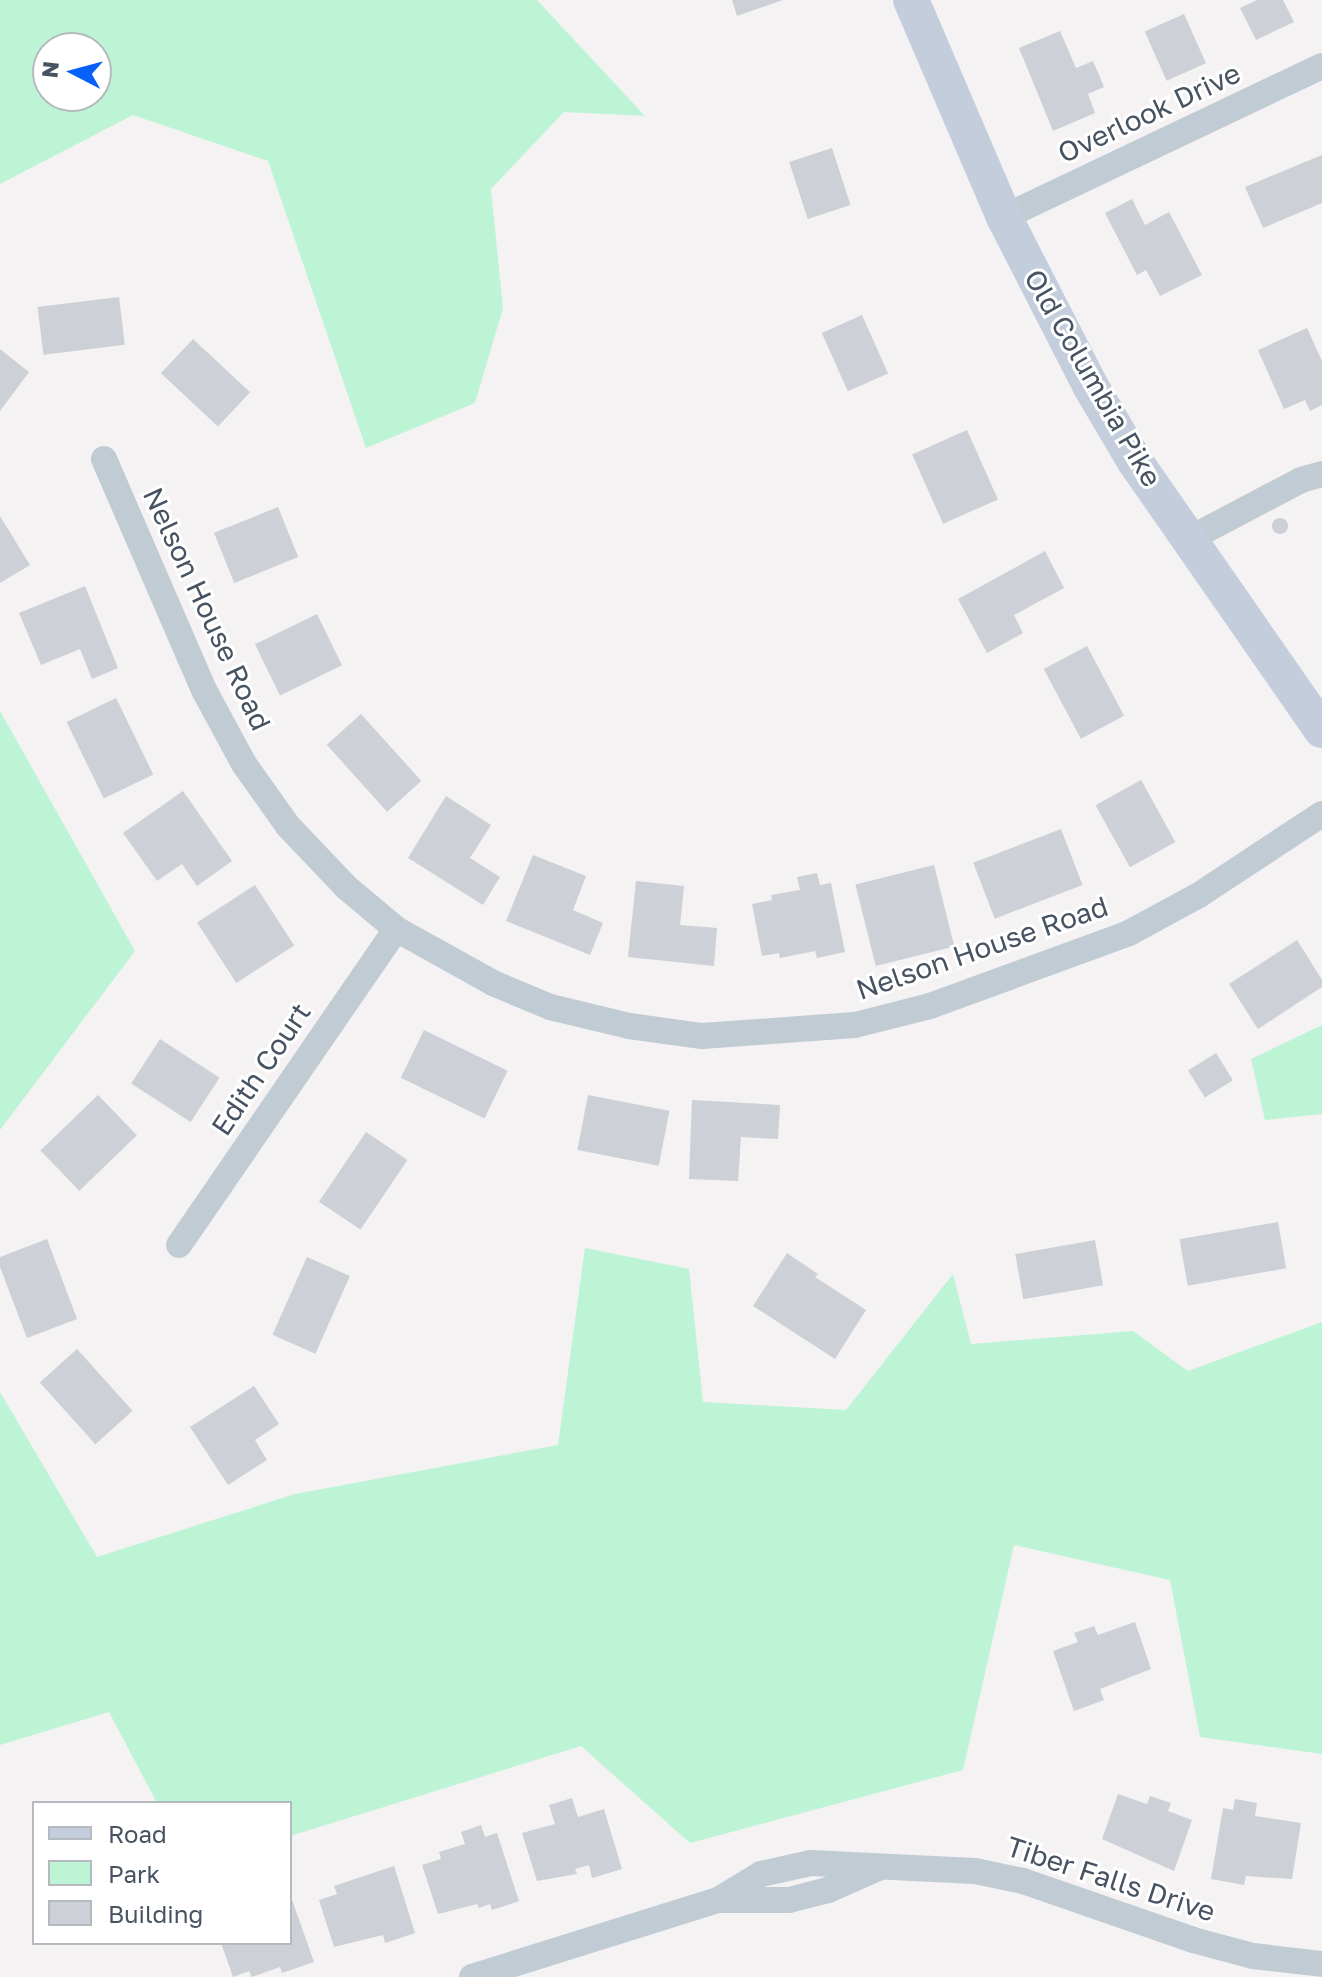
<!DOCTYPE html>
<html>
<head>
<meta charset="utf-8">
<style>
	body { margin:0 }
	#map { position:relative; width:1322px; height:1977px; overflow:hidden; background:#f4f2f2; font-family:"Golos Text",sans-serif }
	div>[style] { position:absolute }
	.green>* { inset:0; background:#bdf4d6 }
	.building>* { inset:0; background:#cdd0d6; transform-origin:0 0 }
	.round { border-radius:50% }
	.street>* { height:26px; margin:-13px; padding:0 13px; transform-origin:13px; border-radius:13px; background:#c1cbd4 }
	.secondary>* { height:36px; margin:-18px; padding:0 18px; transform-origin:18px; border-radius:18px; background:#c3cddc }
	span { translate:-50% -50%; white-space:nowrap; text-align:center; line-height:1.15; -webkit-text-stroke:6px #fff; paint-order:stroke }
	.street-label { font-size:28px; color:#475361 }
	.legend { position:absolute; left:32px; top:1801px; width:260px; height:144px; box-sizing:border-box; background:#fff; border:2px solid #b5bac0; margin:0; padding:10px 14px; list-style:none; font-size:24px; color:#475361 }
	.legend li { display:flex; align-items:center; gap:16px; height:40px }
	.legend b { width:40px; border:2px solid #b5bac0 }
	.north { position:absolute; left:32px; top:32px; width:80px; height:80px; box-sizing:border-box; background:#fff; border:2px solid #b5bac0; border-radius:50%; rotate:276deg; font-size:22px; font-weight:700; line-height:32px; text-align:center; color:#475361 }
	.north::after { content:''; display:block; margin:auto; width:28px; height:36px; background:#0760f8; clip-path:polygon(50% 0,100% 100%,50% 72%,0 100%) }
</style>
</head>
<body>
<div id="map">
	<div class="green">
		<div style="clip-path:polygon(evenodd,0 0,537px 0,645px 116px,564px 112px,491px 189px,503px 308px,475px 403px,366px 448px,268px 161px,133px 115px,0 184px,0 0,96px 48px,96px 96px,48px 96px,48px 48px,96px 48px)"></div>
		<div style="clip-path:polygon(0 711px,135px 951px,0 1130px)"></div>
		<div style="clip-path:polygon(1322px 1025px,1322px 1114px,1265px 1120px,1251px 1059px)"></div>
		<div style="clip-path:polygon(585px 1248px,689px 1269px,703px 1402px,846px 1410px,953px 1274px,971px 1344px,1133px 1331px,1188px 1371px,1322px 1322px,1322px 1754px,1200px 1737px,1170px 1580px,1014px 1545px,963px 1770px,690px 1843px,581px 1746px,290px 1836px,290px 1803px,157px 1803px,109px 1712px,0 1745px,0 1392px,97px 1557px,295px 1494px,558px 1445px)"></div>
	</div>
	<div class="building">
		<div style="clip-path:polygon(732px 0,783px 0,737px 16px)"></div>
		<div style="clip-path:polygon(1257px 0,1283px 0,1294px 22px,1256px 40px,1240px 8px)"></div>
		<div style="left:1184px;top:14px;width:54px;height:43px;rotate:66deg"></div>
		<div style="clip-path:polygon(1060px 31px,1076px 68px,1093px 61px,1104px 87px,1088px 94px,1095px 113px,1053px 131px,1019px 48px)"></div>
		<div style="left:832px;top:148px;width:60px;height:45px;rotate:72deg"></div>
		<div style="clip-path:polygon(1322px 155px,1322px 203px,1263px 228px,1245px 187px)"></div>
		<div style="clip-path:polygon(1132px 199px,1145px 225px,1169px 212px,1202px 275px,1160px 296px,1146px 270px,1137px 275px,1105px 213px)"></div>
		<div style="left:119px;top:297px;width:48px;height:82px;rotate:83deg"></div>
		<div style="left:862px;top:315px;width:64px;height:44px;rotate:66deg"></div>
		<div style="clip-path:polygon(1307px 328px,1322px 361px,1322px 405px,1310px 411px,1305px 400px,1284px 409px,1258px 350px)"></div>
		<div style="left:193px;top:339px;width:78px;height:47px;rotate:43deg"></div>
		<div style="clip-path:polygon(0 349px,29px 372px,0 411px)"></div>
		<div style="left:967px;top:430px;width:76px;height:60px;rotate:66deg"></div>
		<div style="left:278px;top:507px;width:54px;height:69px;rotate:68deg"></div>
		<div style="clip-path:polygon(0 516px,30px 565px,0 583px)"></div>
		<div class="round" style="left:1272px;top:518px;width:16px;height:16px"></div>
		<div style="clip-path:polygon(1045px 551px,1064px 588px,1014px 615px,1023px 633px,987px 653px,958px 599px)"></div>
		<div style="clip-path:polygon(85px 586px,118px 668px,92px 679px,80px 649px,41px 665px,19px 613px)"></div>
		<div style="left:317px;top:614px;width:57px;height:69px;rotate:64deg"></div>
		<div style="left:1087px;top:646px;width:79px;height:49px;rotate:62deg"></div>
		<div style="left:116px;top:698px;width:85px;height:55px;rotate:64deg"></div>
		<div style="left:361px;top:714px;width:90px;height:46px;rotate:48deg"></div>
		<div style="left:1141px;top:780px;width:71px;height:52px;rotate:61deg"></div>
		<div style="clip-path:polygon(183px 791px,232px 861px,197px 886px,182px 864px,157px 881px,123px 833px)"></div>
		<div style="clip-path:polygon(446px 796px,491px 825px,470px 858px,500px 877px,483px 905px,408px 858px)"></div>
		<div style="left:1061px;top:829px;width:60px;height:94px;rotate:69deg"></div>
		<div style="clip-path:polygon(533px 855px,586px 876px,573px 910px,603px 923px,590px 955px,506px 921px)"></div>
		<div style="left:934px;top:865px;width:84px;height:81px;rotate:76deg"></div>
		<div style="clip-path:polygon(817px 873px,820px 885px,831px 883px,845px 952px,817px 958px,815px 951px,780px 958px,779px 953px,762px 956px,752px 904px,772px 900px,771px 895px,800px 890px,797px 877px)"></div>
		<div style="clip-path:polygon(636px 881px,684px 886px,680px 925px,717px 928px,714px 966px,628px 957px)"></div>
		<div style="left:255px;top:885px;width:72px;height:69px;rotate:57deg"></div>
		<div style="clip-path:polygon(1297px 940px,1322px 980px,1322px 987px,1258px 1029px,1229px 984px)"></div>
		<div style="left:424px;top:1030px;width:93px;height:53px;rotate:26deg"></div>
		<div style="left:160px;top:1039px;width:71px;height:53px;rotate:33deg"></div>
		<div style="left:1216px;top:1053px;width:32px;height:33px;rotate:58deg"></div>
		<div style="left:98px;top:1095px;width:56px;height:80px;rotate:46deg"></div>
		<div style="left:588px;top:1095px;width:83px;height:56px;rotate:11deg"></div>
		<div style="clip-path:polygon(692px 1100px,780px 1105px,778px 1139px,741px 1137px,738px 1181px,689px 1179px)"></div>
		<div style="left:366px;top:1132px;width:50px;height:84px;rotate:34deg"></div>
		<div style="left:1278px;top:1222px;width:47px;height:100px;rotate:80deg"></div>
		<div style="clip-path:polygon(47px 1239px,77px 1319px,27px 1338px,0 1267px,0 1257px)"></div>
		<div style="left:1095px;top:1240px;width:46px;height:81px;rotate:80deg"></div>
		<div style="clip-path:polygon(787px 1253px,818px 1274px,815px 1277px,866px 1310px,835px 1359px,753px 1306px)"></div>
		<div style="left:307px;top:1257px;width:47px;height:85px;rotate:24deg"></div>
		<div style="left:77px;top:1349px;width:83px;height:50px;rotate:48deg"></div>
		<div style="clip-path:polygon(254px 1386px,279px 1424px,255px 1440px,267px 1460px,228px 1485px,190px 1427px)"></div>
		<div style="clip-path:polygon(1135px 1622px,1151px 1669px,1100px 1689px,1104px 1700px,1074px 1711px,1053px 1651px,1078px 1642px,1074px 1633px,1094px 1626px,1098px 1635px)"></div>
		<div style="clip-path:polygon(1118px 1794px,1147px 1804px,1150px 1796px,1171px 1803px,1168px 1811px,1192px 1820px,1174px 1871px,1102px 1839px)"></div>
		<div style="clip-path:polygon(572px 1798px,578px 1817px,604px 1809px,622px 1869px,592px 1878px,589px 1865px,575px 1869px,577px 1874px,537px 1881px,522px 1833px,555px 1824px,549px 1805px)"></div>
		<div style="clip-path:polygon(1235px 1799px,1257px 1803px,1255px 1816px,1301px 1823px,1292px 1879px,1246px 1876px,1244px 1885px,1211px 1879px,1223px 1808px,1233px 1810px)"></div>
		<div style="clip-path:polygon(481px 1825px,485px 1837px,497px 1833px,519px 1901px,492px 1910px,490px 1904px,479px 1908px,477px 1904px,438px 1914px,422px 1865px,441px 1859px,439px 1852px,465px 1844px,461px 1832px)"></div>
		<div style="clip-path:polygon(394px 1866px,415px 1933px,385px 1943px,383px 1935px,334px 1947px,319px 1900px,337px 1894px,334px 1886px)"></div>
		<div style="clip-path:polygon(290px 1894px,314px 1962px,282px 1973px,280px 1967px,252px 1977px,249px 1971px,233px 1977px,221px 1943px,290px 1943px)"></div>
	</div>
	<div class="street">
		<div style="left:1004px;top:217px;width:352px;rotate:-25.4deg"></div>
		<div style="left:104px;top:459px;width:252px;rotate:66.6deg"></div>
		<div style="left:204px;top:690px;width:84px;rotate:61.6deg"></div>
		<div style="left:244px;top:764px;width:76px;rotate:54.6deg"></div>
		<div style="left:288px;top:826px;width:84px;rotate:46.4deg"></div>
		<div style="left:346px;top:887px;width:65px;rotate:40deg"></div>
		<div style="left:396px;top:929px;width:111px;rotate:29.1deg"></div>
		<div style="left:493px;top:983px;width:62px;rotate:22.8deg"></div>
		<div style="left:550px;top:1007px;width:81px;rotate:13.5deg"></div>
		<div style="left:629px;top:1026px;width:74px;rotate:7.8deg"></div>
		<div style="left:702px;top:1036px;width:153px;rotate:-4.1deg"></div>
		<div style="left:855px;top:1025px;width:77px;rotate:-14.2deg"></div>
		<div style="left:930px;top:1006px;width:212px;rotate:-20.1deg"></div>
		<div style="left:1129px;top:933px;width:80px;rotate:-28.5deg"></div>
		<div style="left:1199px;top:895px;width:147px;rotate:-33.4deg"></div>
		<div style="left:1191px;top:538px;width:124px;rotate:-27.8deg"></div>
		<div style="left:1301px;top:480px;width:22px;rotate:-16deg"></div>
		<div style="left:179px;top:1245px;width:383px;rotate:-55.5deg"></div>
		<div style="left:718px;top:1900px;width:71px"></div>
		<div style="left:789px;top:1900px;width:40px;rotate:-14.4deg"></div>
		<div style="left:828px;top:1890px;width:52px;rotate:-23.6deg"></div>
		<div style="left:472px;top:1977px;width:258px;rotate:-17.4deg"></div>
		<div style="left:718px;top:1900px;width:50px;rotate:-31.2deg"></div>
		<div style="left:761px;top:1874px;width:51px;rotate:-12.4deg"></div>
		<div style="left:811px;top:1863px;width:164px;rotate:2.8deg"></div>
		<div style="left:975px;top:1871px;width:49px;rotate:11.8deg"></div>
		<div style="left:1023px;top:1881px;width:180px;rotate:19.1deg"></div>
		<div style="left:1193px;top:1940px;width:62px;rotate:14.9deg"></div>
		<div style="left:1253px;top:1956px;width:69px;rotate:6.6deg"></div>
	</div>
	<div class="secondary">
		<div style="left:911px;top:0;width:236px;rotate:66.8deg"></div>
		<div style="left:1004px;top:217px;width:191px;rotate:62.9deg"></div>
		<div style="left:1091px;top:387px;width:85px;rotate:59.5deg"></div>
		<div style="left:1134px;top:460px;width:329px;rotate:55.2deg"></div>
	</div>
	<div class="street-label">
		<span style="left:1149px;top:113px;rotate:-25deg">Overlook Drive</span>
		<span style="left:1093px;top:378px;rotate:60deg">Old Columbia Pike</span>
		<span style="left:207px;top:609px;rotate:65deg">Nelson House Road</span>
		<span style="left:982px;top:948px;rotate:-19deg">Nelson House Road</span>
		<span style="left:261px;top:1069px;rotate:-56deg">Edith Court</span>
		<span style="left:1111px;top:1879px;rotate:18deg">Tiber Falls Drive</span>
	</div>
	<ul class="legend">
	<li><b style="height:10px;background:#c3cddc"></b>Road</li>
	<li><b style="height:22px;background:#bdf4d6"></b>Park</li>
	<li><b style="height:22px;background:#cdd0d6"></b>Building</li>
	</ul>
	<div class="north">N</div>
</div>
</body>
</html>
